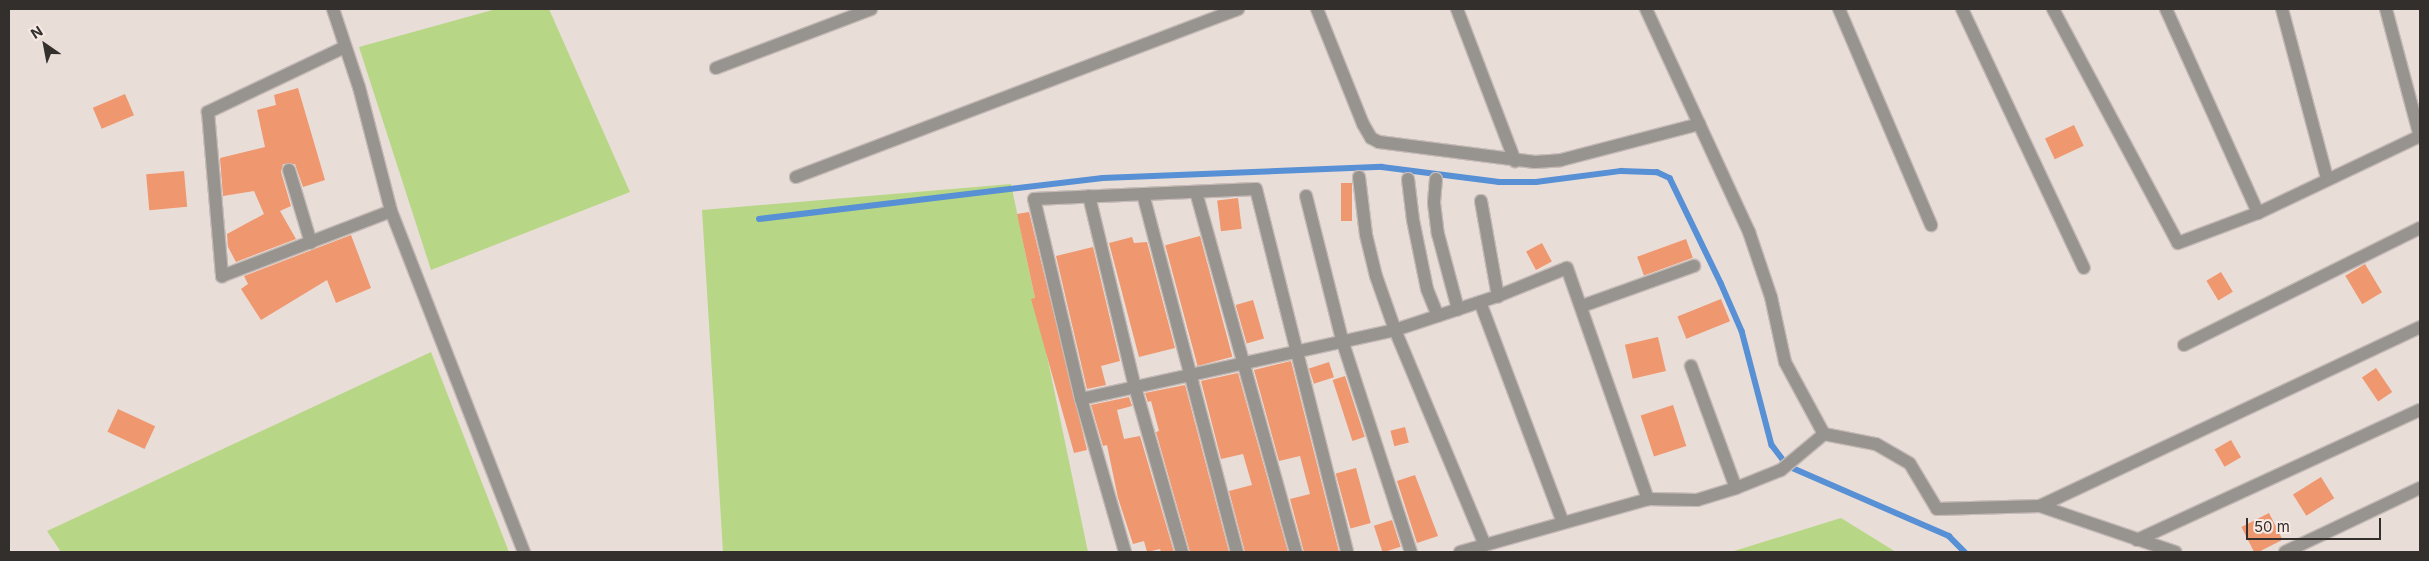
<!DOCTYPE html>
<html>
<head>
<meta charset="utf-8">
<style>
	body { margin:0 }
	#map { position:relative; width:2429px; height:561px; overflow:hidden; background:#e9ddd8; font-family:Inter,sans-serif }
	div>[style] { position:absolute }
	.green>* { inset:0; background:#b8d786 }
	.stream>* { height:5.5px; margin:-2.75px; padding:0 2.75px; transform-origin:2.75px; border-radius:2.75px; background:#5790d4 }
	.building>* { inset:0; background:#ef976e; transform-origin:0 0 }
	.roads { filter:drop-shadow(1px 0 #c5bab6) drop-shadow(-1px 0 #c5bab6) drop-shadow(0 1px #c5bab6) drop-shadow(0 -1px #c5bab6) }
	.minor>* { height:12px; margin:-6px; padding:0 6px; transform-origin:6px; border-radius:6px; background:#979490 }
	span { translate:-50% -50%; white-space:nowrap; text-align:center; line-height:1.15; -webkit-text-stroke:4px #f7eae5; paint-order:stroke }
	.frame { position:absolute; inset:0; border:10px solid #332f2d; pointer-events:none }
	.north { position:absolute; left:20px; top:20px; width:50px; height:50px; -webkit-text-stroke:4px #f7eae5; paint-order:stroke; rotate:327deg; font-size:14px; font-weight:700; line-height:20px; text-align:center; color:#332f2d }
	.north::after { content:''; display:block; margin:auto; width:18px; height:22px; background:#332f2d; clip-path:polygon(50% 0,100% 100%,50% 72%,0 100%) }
	.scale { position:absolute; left:2246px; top:518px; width:135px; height:22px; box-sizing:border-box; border:2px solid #332f2d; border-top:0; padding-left:6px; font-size:15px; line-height:18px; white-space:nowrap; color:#332f2d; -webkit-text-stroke:4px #f7eae5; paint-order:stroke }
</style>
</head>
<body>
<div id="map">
	<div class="green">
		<div style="clip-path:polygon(496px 9px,549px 9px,630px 192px,431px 270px,359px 47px)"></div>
		<div style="clip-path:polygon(1011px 184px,1088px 552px,723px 552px,702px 210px)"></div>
		<div style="clip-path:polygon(431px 352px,509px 552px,61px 552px,47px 531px)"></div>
		<div style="clip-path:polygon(1841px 518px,1896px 552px,1731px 552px)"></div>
	</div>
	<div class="stream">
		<div style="left:759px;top:219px;width:346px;rotate:-6.8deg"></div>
		<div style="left:1103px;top:178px;width:279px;rotate:-2.3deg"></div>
		<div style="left:1382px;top:167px;width:118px;rotate:7.3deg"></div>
		<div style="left:1499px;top:182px;width:37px"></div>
		<div style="left:1536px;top:182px;width:86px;rotate:-7.4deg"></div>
		<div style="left:1621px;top:171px;width:36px;rotate:2deg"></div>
		<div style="left:1657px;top:172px;width:14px;rotate:25deg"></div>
		<div style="left:1670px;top:178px;width:117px;rotate:64.1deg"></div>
		<div style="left:1721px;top:283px;width:52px;rotate:66.4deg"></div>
		<div style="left:1742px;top:331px;width:118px;rotate:75.3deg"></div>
		<div style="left:1772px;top:445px;width:26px;rotate:53deg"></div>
		<div style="left:1788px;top:466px;width:176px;rotate:23.5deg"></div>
		<div style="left:1949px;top:536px;width:23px;rotate:45deg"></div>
	</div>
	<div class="building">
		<div style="clip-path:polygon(298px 88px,325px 180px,303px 187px,295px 164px,283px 164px,281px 172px,291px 206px,280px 211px,296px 239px,236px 262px,228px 247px,227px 234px,264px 214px,254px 191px,223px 196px,220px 158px,265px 147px,257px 110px,276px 105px,274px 95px)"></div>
		<div style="left:125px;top:94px;width:23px;height:35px;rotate:67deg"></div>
		<div style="left:2074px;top:125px;width:23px;height:32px;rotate:65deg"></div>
		<div style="left:184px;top:171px;width:36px;height:38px;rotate:85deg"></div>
		<div style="left:1341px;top:183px;width:11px;height:38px"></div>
		<div style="left:1238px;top:198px;width:31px;height:21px;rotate:83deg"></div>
		<div style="clip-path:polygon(1029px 212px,1087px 450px,1074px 453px,1031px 299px,1035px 298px,1017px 214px)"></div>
		<div style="clip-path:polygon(351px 235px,371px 288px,336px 303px,327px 280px,261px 320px,241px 289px,248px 284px,244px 276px)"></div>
		<div style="left:1200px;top:236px;width:125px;height:36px;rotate:75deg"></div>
		<div style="clip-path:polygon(1132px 237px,1134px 243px,1147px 242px,1175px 348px,1139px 357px,1109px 243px)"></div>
		<div style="left:1686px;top:239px;width:20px;height:52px;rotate:70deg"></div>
		<div style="left:1542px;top:243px;width:21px;height:18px;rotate:62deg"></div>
		<div style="clip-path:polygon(1093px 247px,1120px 361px,1101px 366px,1106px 385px,1087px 389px,1056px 256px)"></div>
		<div style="left:2365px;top:264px;width:33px;height:23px;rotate:59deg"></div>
		<div style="left:2221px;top:272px;width:23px;height:17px;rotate:59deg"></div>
		<div style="left:1721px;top:299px;width:24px;height:47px;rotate:68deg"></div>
		<div style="left:1253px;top:300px;width:40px;height:18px;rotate:74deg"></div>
		<div style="left:1658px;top:337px;width:35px;height:34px;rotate:77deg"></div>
		<div style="clip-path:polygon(1291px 361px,1339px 552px,1304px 552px,1290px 499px,1310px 494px,1300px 456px,1279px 461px,1254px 370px)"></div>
		<div style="left:1329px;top:362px;width:16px;height:21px;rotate:72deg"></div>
		<div style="left:2376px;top:368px;width:29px;height:17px;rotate:56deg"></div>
		<div style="clip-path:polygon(1238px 373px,1288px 552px,1245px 552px,1229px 491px,1252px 485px,1243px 454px,1221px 459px,1201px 381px)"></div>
		<div style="left:1345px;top:376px;width:64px;height:13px;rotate:72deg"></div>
		<div style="clip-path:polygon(1185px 385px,1229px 552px,1190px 552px,1156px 432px,1159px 431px,1151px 401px,1148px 402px,1145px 393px)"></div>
		<div style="clip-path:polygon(1129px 397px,1132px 406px,1117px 410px,1124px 439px,1140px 436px,1174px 552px,1161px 552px,1160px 549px,1147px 552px,1144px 541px,1133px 544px,1118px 498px,1107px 445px,1103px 446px,1091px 405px)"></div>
		<div style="left:1673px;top:405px;width:43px;height:34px;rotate:72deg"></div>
		<div style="left:118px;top:409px;width:41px;height:25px;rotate:25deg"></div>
		<div style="left:1405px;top:427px;width:16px;height:15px;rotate:76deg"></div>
		<div style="left:2231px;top:440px;width:20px;height:19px;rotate:60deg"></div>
		<div style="left:1356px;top:468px;width:57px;height:21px;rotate:75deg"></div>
		<div style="clip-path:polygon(1415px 475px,1438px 536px,1417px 543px,1397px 481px)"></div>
		<div style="left:2321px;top:477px;width:25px;height:33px;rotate:58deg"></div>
		<div style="left:2269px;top:513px;width:30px;height:31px;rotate:63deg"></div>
		<div style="left:1392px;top:520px;width:28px;height:19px;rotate:72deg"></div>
	</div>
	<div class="roads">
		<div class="minor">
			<div style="left:333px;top:9px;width:82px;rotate:71.6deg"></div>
			<div style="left:359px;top:87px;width:128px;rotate:75.5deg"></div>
			<div style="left:391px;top:211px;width:366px;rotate:68.7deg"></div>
			<div style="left:1317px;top:9px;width:124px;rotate:68.2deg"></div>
			<div style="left:1363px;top:124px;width:16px;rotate:60deg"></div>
			<div style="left:1371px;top:138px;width:9px;rotate:27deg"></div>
			<div style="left:1379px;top:142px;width:157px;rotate:7.3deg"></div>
			<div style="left:1535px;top:162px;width:26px;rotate:-4deg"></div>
			<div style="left:1561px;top:160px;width:143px;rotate:-14.6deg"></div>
			<div style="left:1457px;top:9px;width:163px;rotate:69.1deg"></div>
			<div style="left:1646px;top:9px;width:246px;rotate:65.2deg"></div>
			<div style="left:1749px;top:232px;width:69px;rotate:71.3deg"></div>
			<div style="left:1771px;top:297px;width:66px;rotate:77.8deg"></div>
			<div style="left:1785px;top:362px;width:82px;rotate:61.6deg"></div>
			<div style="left:1824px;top:434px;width:53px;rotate:10.9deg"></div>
			<div style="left:1876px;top:444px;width:39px;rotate:30deg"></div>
			<div style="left:1910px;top:464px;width:52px;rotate:59deg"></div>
			<div style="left:1937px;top:509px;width:103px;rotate:-1.7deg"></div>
			<div style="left:2040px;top:506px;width:143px;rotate:18.8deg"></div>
			<div style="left:1839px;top:9px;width:235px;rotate:66.9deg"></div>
			<div style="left:1962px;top:9px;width:286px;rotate:64.8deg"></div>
			<div style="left:2053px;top:9px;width:265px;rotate:61.9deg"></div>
			<div style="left:2178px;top:243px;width:85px;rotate:-20.6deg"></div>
			<div style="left:2258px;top:213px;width:179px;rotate:-25.4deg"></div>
			<div style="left:2166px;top:9px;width:224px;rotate:65.7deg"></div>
			<div style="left:2282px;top:9px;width:175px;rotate:75.1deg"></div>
			<div style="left:2386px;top:9px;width:132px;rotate:75.1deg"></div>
			<div style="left:345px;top:47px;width:152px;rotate:154.6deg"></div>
			<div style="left:208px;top:112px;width:165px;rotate:85.1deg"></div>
			<div style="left:222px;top:276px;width:181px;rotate:-21deg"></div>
			<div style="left:716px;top:68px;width:166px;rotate:-20.8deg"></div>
			<div style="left:289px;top:170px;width:76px;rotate:73.2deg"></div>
			<div style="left:796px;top:177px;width:473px;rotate:-20.8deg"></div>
			<div style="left:1359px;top:177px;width:58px;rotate:83.1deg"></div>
			<div style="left:1366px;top:235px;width:42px;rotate:76.3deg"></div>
			<div style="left:1376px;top:276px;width:57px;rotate:70.6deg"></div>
			<div style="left:1395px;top:330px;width:233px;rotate:67.3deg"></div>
			<div style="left:1408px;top:179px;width:41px;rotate:83deg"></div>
			<div style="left:1413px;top:220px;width:70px;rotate:78.5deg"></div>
			<div style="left:1427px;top:289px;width:29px;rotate:68deg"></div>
			<div style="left:1436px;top:179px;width:24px;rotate:95deg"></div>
			<div style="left:1434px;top:203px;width:31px;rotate:83deg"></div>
			<div style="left:1438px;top:234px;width:78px;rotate:75.1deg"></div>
			<div style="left:1196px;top:192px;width:374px;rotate:74.5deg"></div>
			<div style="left:1143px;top:194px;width:370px;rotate:75.3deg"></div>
			<div style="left:1089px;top:196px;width:196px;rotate:76.5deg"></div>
			<div style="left:1135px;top:387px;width:172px;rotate:74.1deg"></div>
			<div style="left:1306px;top:196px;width:152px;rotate:75.9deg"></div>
			<div style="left:1343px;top:343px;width:220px;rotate:72deg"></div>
			<div style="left:1481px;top:201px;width:97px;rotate:79.9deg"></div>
			<div style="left:1480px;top:302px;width:236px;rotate:69.4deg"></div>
			<div style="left:1582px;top:306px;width:119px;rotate:-19.7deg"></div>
			<div style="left:2184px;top:345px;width:263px;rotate:-26.4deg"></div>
			<div style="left:1691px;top:366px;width:130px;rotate:69.8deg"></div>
			<div style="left:1081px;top:399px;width:321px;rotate:-12.4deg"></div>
			<div style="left:1395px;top:330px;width:108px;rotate:-18.3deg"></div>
			<div style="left:1498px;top:296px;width:74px;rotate:-22.1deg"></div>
			<div style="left:1567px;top:268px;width:245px;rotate:70.7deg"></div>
			<div style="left:2040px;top:506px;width:420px;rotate:-25.2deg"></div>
			<div style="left:2137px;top:540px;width:311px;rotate:-24.7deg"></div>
			<div style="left:1125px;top:552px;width:159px;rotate:-106deg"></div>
			<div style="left:1081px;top:399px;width:205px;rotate:-103.2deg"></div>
			<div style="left:1034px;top:199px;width:222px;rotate:-2.6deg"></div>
			<div style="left:1256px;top:189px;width:374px;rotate:75.9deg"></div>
			<div style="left:1460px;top:552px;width:195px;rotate:-15.7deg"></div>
			<div style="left:1648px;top:499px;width:49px;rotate:1.2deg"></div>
			<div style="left:1697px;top:500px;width:41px;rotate:-17.1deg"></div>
			<div style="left:1736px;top:488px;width:48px;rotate:-21.8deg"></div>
			<div style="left:1781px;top:470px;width:56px;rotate:-39.9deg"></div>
			<div style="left:2285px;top:552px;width:149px;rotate:-25.4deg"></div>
		</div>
	</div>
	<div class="frame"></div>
	<div class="north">N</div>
	<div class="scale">50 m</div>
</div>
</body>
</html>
